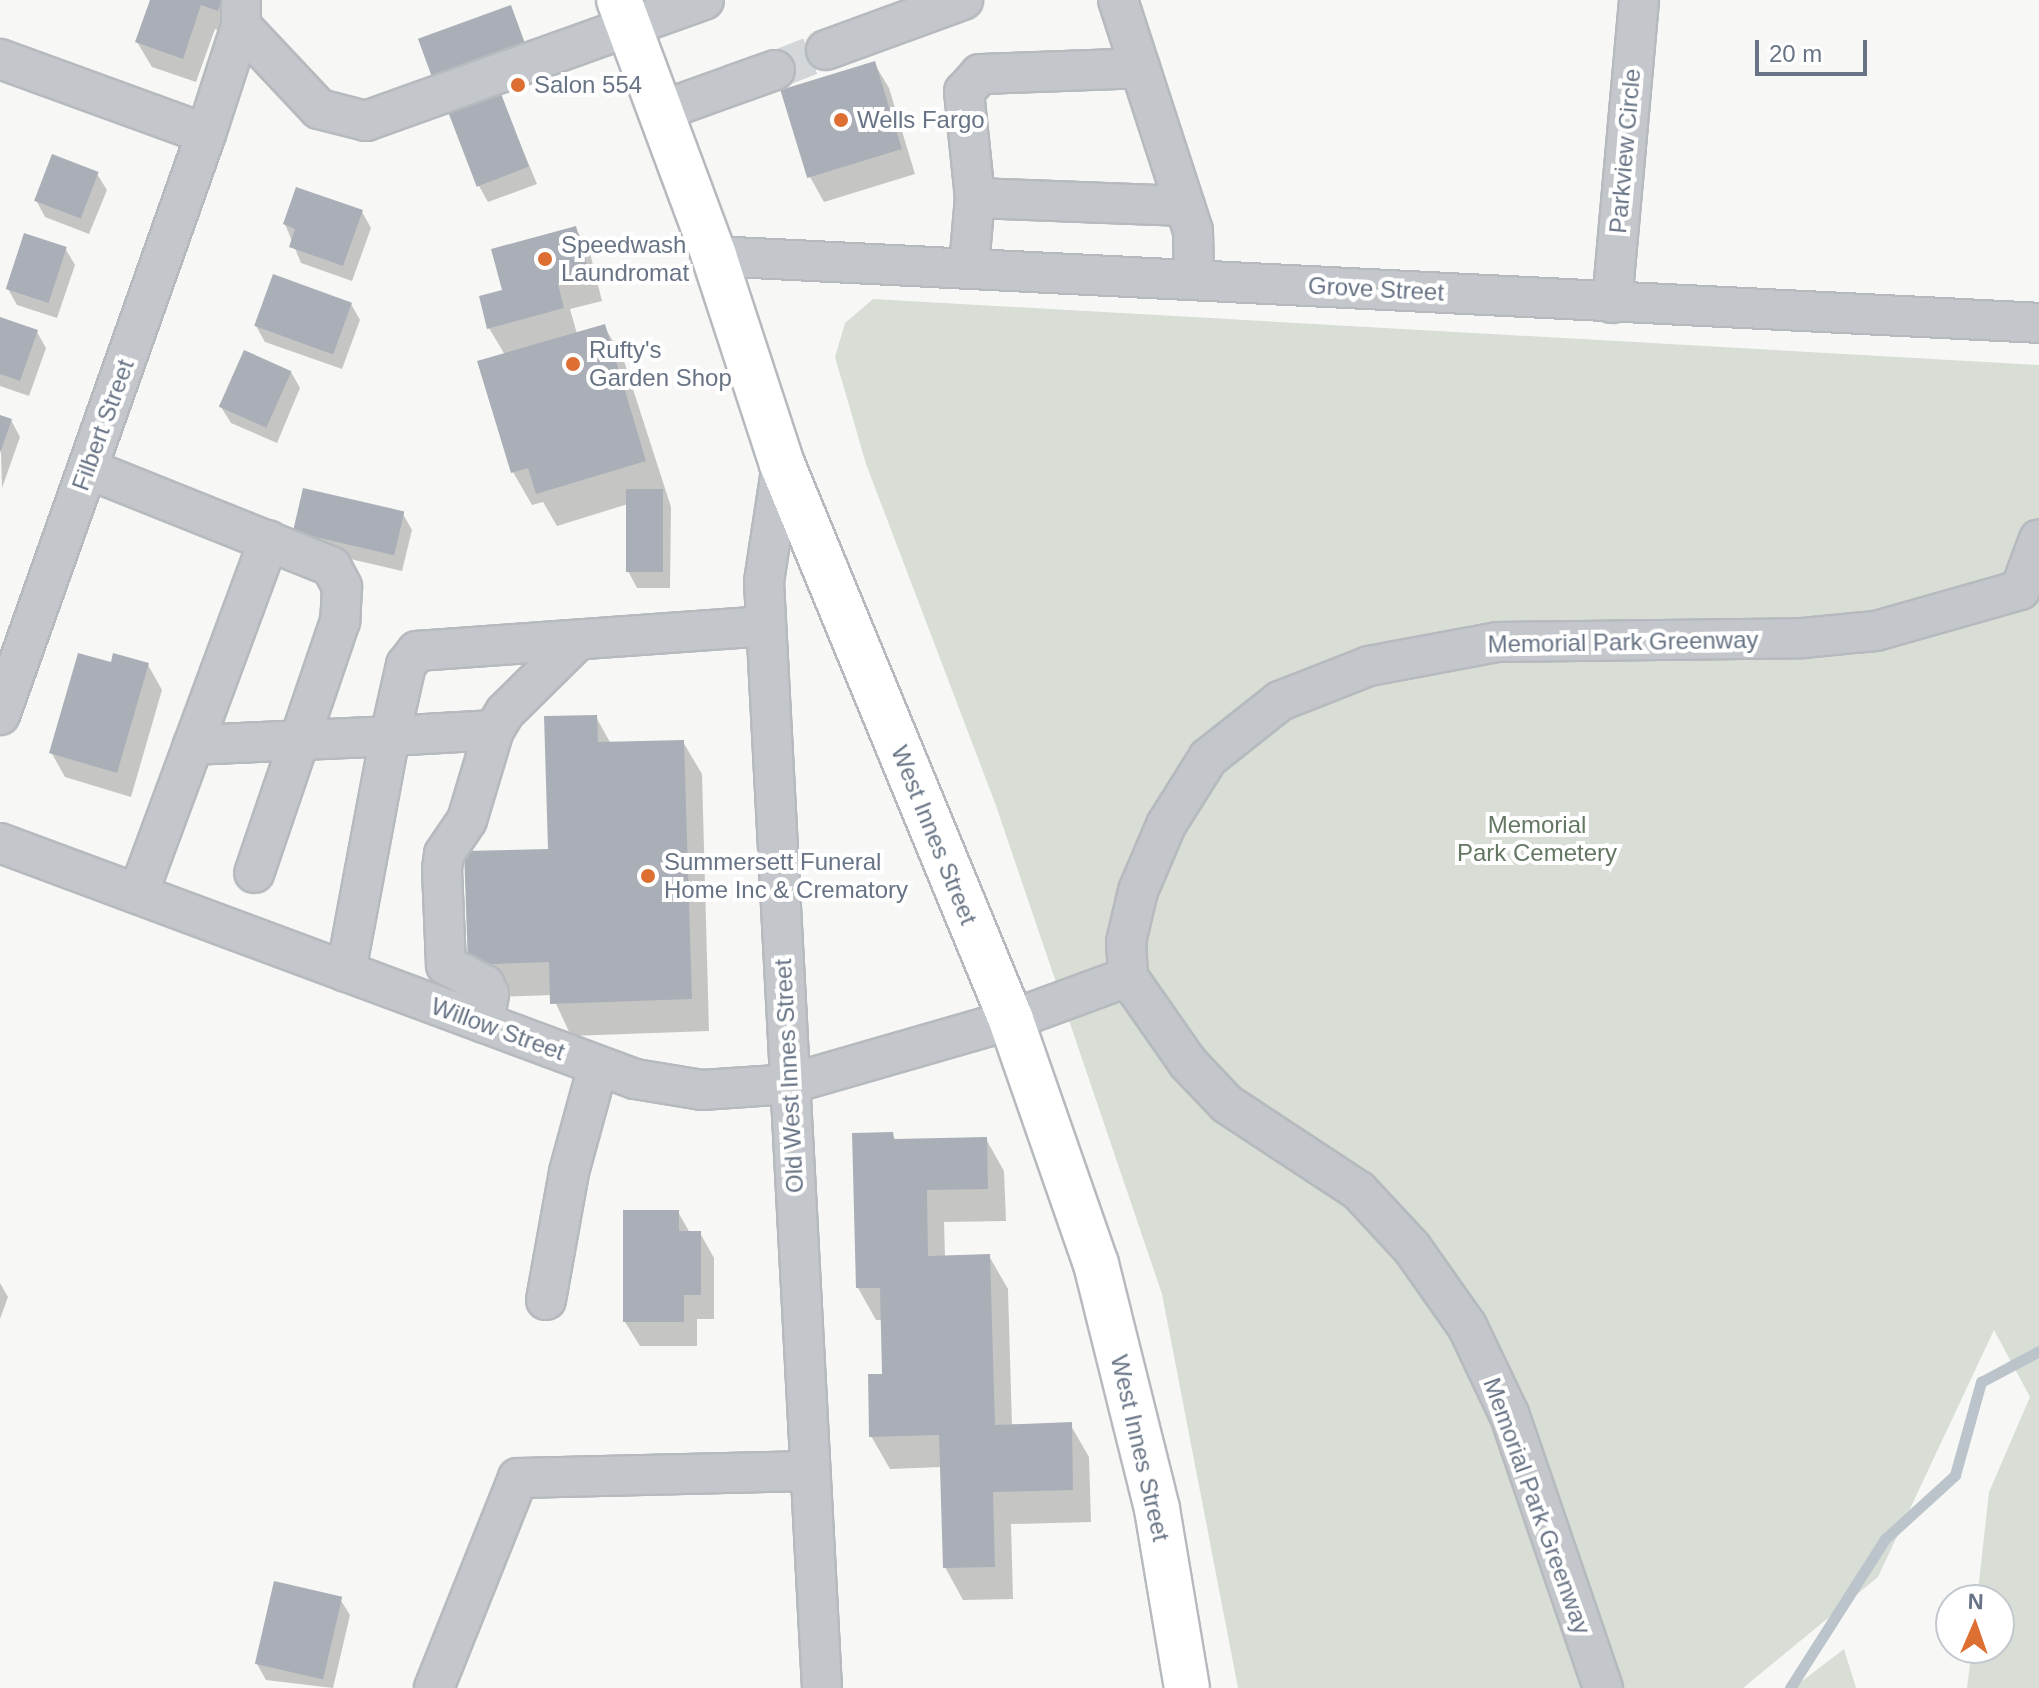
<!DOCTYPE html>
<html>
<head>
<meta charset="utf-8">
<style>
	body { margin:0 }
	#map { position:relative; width:2039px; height:1688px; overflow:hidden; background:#f7f8f5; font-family:Helvetica,sans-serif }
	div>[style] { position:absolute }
	.green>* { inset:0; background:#d8ded6 }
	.shadow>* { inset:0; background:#0003 }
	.stream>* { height:11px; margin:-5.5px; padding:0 5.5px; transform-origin:5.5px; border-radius:5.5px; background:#bbc4ca }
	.building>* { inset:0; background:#aaafb7; transform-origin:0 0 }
	.minor-tunnel>* { height:38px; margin-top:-19px; transform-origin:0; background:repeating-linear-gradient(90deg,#d3d7d9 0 38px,transparent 0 57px) }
	.roads { filter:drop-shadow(2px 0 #b6babe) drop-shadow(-2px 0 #b6babe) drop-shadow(0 2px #b6babe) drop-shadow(0 -2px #b6babe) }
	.minor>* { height:38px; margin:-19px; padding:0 19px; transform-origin:19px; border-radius:19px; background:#c3c6ca }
	.major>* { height:44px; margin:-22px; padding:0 22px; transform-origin:22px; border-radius:22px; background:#fff }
	.dots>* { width:22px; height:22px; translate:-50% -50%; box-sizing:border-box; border:4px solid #fff; border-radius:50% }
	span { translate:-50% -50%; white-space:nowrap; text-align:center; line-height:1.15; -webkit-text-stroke:8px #fff; paint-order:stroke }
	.poi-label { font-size:24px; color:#687485 }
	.left { translate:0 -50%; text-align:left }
	.street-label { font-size:24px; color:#687485 }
	.park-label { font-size:24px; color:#647763 }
	.north { position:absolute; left:1935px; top:1584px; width:80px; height:80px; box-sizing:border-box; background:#fff; border:2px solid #c3c7ce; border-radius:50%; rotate:2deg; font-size:22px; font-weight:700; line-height:32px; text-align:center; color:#687485 }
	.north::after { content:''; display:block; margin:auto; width:28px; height:36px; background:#dc6f31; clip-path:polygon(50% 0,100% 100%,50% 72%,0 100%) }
	.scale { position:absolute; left:1755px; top:40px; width:112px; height:36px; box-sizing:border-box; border:4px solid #687485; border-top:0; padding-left:10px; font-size:24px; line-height:28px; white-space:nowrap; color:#687485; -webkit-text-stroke:6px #fff; paint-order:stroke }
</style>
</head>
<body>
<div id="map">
	<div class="green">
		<div style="clip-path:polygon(873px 299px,2039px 365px,2039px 1688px,1967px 1688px,1972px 1648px,1999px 1648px,1999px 1600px,1977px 1600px,1989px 1492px,2030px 1397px,1994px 1330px,1878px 1577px,1743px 1688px,1238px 1688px,1162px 1294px,995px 803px,866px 464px,835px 357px,845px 323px)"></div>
		<div style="clip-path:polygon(1844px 1649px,1856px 1688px,1793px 1688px)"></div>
	</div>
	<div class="shadow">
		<div style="clip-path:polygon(152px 0,244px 0,232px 34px,215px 29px,196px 82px,152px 67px,137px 42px)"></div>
		<div style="clip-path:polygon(510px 7px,535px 69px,445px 100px)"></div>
		<div style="clip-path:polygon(874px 63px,889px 88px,915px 174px,824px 202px,810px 177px)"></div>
		<div style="clip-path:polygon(499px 93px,537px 184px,488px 202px,479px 186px)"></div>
		<div style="clip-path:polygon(97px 174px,107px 190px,89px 234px,45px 217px,36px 200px)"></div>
		<div style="clip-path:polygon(362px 212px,371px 228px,352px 281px,301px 263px,285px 224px)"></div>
		<div style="clip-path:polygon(576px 229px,590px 253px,602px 301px,570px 309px,577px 334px,604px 326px,623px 358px,671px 507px,670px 588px,637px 588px,628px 571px,628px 504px,557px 526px,543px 502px,532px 505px,513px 472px,480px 362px,505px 355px,489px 328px,504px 292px)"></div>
		<div style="clip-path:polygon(65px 248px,75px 265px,57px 318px,17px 305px,8px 289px)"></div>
		<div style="clip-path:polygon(351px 304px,360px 320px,342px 369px,265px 342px,256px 326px)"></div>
		<div style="clip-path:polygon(0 319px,37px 332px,46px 348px,29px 396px,0 386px)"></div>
		<div style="clip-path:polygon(291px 372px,300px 388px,277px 443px,231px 423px,221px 407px)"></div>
		<div style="clip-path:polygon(0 417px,11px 420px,20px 437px,2px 488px)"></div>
		<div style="clip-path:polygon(403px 514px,412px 530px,402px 571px,303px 548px,294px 531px)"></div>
		<div style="clip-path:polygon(112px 665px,148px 665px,162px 690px,131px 797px,65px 777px,51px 752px)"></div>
		<div style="clip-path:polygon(596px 717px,611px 744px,683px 742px,702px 774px,709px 1031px,571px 1036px,552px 995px,488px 997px,470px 964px,550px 851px)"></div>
		<div style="clip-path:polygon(892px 1134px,896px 1141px,986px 1139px,1004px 1171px,1006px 1221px,944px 1222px,945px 1257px,989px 1256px,1008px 1289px,1012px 1426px,1070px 1424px,1089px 1457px,1091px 1522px,1011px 1524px,1013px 1599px,963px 1600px,945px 1567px,942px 1467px,890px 1469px,871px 1436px,884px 1376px,883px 1320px,876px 1320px,858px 1288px)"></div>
		<div style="clip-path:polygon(678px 1212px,690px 1233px,700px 1233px,714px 1258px,714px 1319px,697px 1319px,697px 1346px,640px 1346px,625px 1322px)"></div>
		<div style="clip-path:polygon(0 1283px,8px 1297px,0 1319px)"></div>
		<div style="clip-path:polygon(340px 1599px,350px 1615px,333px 1688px,266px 1680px,257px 1664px)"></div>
	</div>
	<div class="stream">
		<div style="left:1790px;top:1688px;width:177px;rotate:-57.5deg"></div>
		<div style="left:1885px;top:1539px;width:95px;rotate:-42.4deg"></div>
		<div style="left:1955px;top:1475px;width:97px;rotate:-74.4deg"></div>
		<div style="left:1981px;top:1382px;width:66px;rotate:-28.1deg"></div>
	</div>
	<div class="building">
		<div style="clip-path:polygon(150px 0,222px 0,218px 11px,201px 5px,183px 59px,135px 42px)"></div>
		<div style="left:511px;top:5px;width:50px;height:99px;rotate:70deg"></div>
		<div style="left:875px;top:61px;width:92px;height:99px;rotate:73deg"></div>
		<div style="left:500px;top:91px;width:81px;height:56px;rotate:69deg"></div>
		<div style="left:52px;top:154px;width:50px;height:50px;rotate:21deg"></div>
		<div style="clip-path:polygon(296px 187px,363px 210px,343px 266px,289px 247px,295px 229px,283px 224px)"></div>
		<div style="clip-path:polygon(576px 226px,590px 276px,558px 284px,564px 308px,487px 329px,479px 296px,502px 290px,491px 249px)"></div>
		<div style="left:24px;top:233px;width:45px;height:59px;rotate:18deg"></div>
		<div style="left:273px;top:274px;width:84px;height:55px;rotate:20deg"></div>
		<div style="clip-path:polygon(0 317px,38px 330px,20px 381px,0 374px)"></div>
		<div style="clip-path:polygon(605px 324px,646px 461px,536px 494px,528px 468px,511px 473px,477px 361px)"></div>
		<div style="left:244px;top:350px;width:52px;height:62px;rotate:24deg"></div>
		<div style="clip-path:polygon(0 415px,12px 419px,0 453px)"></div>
		<div style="left:303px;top:488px;width:104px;height:45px;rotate:13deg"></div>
		<div style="left:626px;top:489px;width:37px;height:83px"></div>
		<div style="clip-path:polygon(78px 653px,111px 662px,113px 653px,149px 663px,117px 773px,49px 753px)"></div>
		<div style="clip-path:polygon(597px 715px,598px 742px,684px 740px,692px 999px,550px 1004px,549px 962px,468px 965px,464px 851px,548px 849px,544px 716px)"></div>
		<div style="clip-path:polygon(893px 1132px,894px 1139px,987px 1137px,988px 1189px,927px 1190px,928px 1256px,990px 1254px,995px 1425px,1072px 1422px,1073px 1490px,993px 1492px,995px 1567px,943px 1568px,939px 1435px,869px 1437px,868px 1374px,882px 1374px,880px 1288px,856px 1288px,852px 1133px)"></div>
		<div style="clip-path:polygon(623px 1210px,679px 1210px,679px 1231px,701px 1231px,701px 1295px,684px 1295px,684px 1322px,623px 1322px)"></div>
		<div style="left:274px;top:1581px;width:70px;height:85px;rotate:13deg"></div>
	</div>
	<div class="minor-tunnel">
		<div style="left:775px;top:70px;width:55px;rotate:-21.4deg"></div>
	</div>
	<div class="roads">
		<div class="minor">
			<div style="left:1118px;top:0;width:243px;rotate:72deg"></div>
			<div style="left:1193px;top:231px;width:48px;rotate:88.8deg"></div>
			<div style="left:241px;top:26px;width:114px;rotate:46.8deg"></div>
			<div style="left:319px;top:109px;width:49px;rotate:14.3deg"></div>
			<div style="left:366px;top:121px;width:359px;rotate:-19.7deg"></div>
			<div style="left:826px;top:50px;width:146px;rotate:-20.1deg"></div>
			<div style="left:0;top:59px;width:219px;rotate:20deg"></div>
			<div style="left:661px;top:111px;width:121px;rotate:-19.8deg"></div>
			<div style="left:975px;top:198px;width:107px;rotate:-95.9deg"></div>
			<div style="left:964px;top:92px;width:24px;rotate:-48deg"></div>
			<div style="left:980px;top:74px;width:160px;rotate:-2.1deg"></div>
			<div style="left:714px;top:256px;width:1327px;rotate:2.89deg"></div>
			<div style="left:969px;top:266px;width:68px;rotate:-85deg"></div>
			<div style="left:975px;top:198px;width:210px;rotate:2.2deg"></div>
			<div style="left:1612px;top:303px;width:304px;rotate:-84.9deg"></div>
			<div style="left:782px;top:464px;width:119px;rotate:98.7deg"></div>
			<div style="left:764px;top:582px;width:1108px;rotate:87deg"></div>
			<div style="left:88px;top:469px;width:262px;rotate:21.8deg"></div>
			<div style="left:331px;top:566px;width:24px;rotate:62deg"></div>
			<div style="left:342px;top:587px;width:34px;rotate:93deg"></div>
			<div style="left:340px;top:621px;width:266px;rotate:108.8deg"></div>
			<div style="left:577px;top:641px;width:101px;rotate:135.4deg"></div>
			<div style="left:505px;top:712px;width:21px;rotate:121deg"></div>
			<div style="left:494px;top:730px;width:104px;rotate:176.7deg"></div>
			<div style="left:390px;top:736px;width:73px;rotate:-77.3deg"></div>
			<div style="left:406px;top:665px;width:18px;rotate:-52deg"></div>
			<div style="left:417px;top:651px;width:350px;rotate:-4.1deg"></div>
			<div style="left:0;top:715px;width:616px;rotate:-70.48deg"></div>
			<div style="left:206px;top:134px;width:114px;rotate:-72deg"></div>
			<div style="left:241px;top:26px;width:26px;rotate:-90deg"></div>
			<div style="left:193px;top:745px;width:197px;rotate:-2.6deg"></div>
			<div style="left:390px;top:736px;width:240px;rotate:100.6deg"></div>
			<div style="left:0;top:843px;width:677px;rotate:20.39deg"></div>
			<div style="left:635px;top:1079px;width:68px;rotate:9.3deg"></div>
			<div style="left:702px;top:1090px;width:87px;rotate:-3.9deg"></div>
			<div style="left:789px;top:1084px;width:231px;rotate:-16.1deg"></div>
			<div style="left:1011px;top:1020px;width:125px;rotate:-20.2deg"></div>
			<div style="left:138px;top:894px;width:377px;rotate:-69.7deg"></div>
			<div style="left:484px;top:1023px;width:29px;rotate:-80deg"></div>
			<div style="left:489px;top:994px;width:10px;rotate:-114deg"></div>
			<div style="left:485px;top:985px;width:44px;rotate:-152.9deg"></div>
			<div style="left:446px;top:965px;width:96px;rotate:-92.4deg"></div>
			<div style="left:442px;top:869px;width:15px;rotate:-82deg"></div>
			<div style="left:444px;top:854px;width:41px;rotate:-55.9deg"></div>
			<div style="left:467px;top:820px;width:94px;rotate:-73.3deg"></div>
			<div style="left:546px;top:1300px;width:130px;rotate:-79.8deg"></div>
			<div style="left:569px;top:1172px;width:110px;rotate:-74.7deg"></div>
			<div style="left:434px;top:1688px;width:226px;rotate:-68.2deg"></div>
			<div style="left:518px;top:1478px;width:292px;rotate:-1.4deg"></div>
			<div style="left:1603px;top:1688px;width:290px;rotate:-108.9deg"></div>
			<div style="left:1509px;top:1414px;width:98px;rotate:-115.5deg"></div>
			<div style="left:1467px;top:1326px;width:95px;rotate:-125.2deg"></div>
			<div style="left:1412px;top:1248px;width:78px;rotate:-132.9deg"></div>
			<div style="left:1359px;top:1191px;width:158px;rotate:-146.6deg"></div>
			<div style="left:1227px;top:1104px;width:57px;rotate:-133.6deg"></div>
			<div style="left:1188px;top:1063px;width:105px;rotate:-124.9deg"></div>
			<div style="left:1128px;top:977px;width:35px;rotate:-93deg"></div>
			<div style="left:1126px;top:942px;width:52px;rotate:-76.8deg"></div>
			<div style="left:1138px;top:891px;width:72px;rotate:-67deg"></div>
			<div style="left:1166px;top:825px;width:79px;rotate:-57.9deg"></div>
			<div style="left:1208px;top:758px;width:92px;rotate:-38.4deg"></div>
			<div style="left:1280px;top:701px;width:96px;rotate:-21.5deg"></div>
			<div style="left:1369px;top:666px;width:130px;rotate:-10.6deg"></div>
			<div style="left:1497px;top:642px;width:306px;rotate:-0.7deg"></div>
			<div style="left:1803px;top:638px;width:73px;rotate:-5.5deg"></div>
			<div style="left:1876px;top:631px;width:150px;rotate:-15.9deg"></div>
			<div style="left:2020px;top:590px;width:54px;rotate:-69.6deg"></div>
		</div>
		<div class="major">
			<div style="left:619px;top:0;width:273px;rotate:69.6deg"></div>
			<div style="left:714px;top:256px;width:219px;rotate:71.9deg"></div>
			<div style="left:782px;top:464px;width:601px;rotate:67.61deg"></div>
			<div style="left:1011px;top:1020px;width:258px;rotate:70.8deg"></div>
			<div style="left:1096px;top:1264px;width:252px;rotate:76deg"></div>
			<div style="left:1157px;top:1509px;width:181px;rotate:80.5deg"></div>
		</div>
	</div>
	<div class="dots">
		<div style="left:518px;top:85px;background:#dc6f31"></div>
		<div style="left:841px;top:120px;background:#dc6f31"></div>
		<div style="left:545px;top:259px;background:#dc6f31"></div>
		<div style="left:573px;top:364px;background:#dc6f31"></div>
		<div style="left:648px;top:876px;background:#dc6f31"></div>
	</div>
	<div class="poi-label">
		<span class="left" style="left:534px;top:85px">Salon 554</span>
		<span class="left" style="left:857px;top:120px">Wells Fargo</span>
		<span class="left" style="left:561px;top:259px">Speedwash<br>Laundromat</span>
		<span class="left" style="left:589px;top:364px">Rufty's<br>Garden Shop</span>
		<span class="left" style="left:664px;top:876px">Summersett Funeral<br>Home Inc &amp; Crematory</span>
	</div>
	<div class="street-label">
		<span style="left:1625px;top:151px;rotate:-85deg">Parkview Circle</span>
		<span style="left:1376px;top:289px;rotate:3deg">Grove Street</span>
		<span style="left:103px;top:425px;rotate:-70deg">Filbert Street</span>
		<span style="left:1623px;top:642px;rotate:-1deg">Memorial Park Greenway</span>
		<span style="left:934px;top:835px;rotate:68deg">West Innes Street</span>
		<span style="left:498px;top:1029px;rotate:20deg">Willow Street</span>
		<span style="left:789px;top:1076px;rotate:-93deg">Old West Innes Street</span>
		<span style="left:1140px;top:1448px;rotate:77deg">West Innes Street</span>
		<span style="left:1537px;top:1506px;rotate:70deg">Memorial Park Greenway</span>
	</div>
	<div class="park-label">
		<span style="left:1537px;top:839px">Memorial<br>Park Cemetery</span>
	</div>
	<div class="north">N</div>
	<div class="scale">20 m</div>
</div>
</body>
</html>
